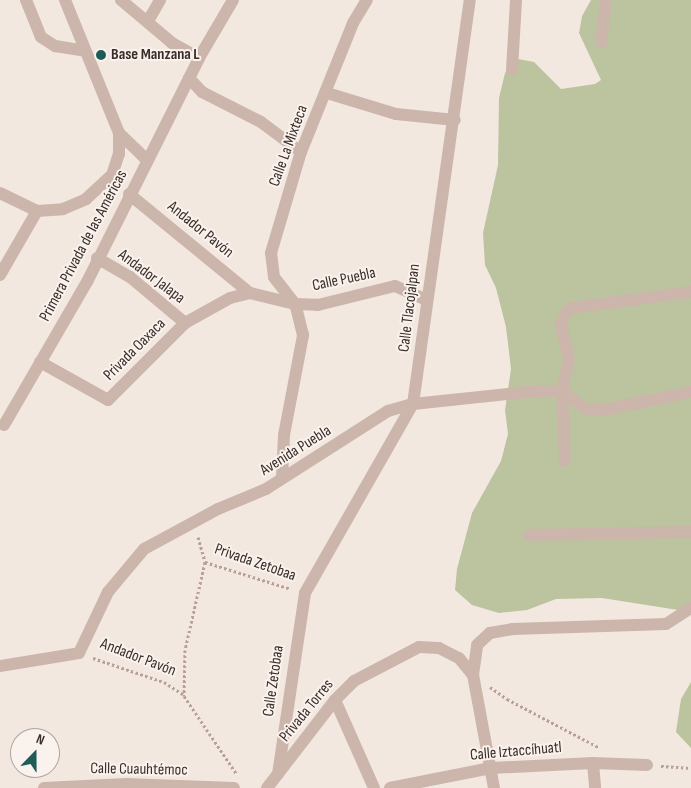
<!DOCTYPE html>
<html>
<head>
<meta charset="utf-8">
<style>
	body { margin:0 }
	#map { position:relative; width:691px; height:788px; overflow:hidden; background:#f3e8e0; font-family:"Sofia Sans Condensed",sans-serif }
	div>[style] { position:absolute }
	.green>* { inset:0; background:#bbc39f }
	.path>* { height:3px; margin-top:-1.5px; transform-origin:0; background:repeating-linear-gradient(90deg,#b8a095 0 2.5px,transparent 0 5px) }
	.pedestrian>* { height:12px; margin:-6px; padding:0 6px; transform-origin:6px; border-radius:6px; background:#ccb6ab }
	.minor>* { height:12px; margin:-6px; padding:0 6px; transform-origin:6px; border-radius:6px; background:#ccb6ab }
	.dots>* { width:14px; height:14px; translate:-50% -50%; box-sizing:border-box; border:2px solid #faf2ed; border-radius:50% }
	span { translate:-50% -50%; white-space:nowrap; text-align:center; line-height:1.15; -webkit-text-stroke:4px #faf2ed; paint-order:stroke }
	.poi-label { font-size:16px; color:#3a2d2a; font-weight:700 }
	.left { translate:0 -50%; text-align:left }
	.street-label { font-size:16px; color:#3a2d2a }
	.north { position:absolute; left:10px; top:728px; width:50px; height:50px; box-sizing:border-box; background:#faf2ed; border:1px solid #ada39f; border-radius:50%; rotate:22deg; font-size:14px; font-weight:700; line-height:20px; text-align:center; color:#3a2d2a }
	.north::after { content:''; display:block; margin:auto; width:18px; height:22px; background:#1f5c58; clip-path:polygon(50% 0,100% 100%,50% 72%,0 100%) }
</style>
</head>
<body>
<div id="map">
	<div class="green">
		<div style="clip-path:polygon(591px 0,691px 0,691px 612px,602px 598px,556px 599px,527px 610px,499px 613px,472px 605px,455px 590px,457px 569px,472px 513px,501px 461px,508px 434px,505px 410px,511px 369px,506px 327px,496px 288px,485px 265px,483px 233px,498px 165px,499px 98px,505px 73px,518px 59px,534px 62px,561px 89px,595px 84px,601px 80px,579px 33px,582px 16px)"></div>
		<div style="clip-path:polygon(691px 682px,691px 748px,676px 732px,681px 699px)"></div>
	</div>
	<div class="path">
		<div style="left:198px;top:537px;width:26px;rotate:74deg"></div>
		<div style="left:205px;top:562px;width:90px;rotate:17.4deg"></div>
		<div style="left:205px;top:562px;width:90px;rotate:102.8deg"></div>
		<div style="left:185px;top:650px;width:46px;rotate:91.2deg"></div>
		<div style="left:184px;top:696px;width:93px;rotate:56deg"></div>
		<div style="left:93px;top:658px;width:75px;rotate:18.7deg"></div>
		<div style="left:164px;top:682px;width:24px;rotate:33deg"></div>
		<div style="left:490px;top:687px;width:21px;rotate:35deg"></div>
		<div style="left:507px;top:699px;width:103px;rotate:27.8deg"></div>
		<div style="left:661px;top:766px;width:30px;rotate:4deg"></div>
	</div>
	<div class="pedestrian">
		<div style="left:189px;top:78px;width:19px;rotate:47deg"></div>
		<div style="left:202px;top:92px;width:66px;rotate:27deg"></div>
		<div style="left:261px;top:122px;width:50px;rotate:36.9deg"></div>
	</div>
	<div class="minor">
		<div style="left:26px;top:0;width:40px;rotate:68deg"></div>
		<div style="left:41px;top:37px;width:17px;rotate:33deg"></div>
		<div style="left:55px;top:46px;width:31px;rotate:9deg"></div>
		<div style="left:121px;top:0;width:67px;rotate:40.1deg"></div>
		<div style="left:172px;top:43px;width:31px;rotate:29deg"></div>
		<div style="left:148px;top:21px;width:24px;rotate:-60deg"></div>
		<div style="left:601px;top:42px;width:42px;rotate:-83.2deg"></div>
		<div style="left:512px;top:70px;width:70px;rotate:-86.7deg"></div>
		<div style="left:327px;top:93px;width:72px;rotate:16.9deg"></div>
		<div style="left:396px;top:114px;width:59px;rotate:5.8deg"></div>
		<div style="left:119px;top:133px;width:39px;rotate:44deg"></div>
		<div style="left:0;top:193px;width:41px;rotate:25.9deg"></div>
		<div style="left:37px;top:211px;width:26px;rotate:-4deg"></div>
		<div style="left:63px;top:209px;width:25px;rotate:-23deg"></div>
		<div style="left:86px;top:199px;width:35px;rotate:-43deg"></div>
		<div style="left:112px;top:175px;width:22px;rotate:-72deg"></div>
		<div style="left:119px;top:154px;width:21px;rotate:-90deg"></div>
		<div style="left:119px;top:133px;width:144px;rotate:-112.1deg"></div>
		<div style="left:129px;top:194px;width:156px;rotate:39.3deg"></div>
		<div style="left:250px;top:293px;width:46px;rotate:13.7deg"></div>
		<div style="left:295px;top:304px;width:23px;rotate:2deg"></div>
		<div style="left:318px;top:305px;width:79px;rotate:-13.9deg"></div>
		<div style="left:395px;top:286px;width:34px;rotate:24deg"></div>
		<div style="left:97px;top:258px;width:38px;rotate:30deg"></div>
		<div style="left:130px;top:277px;width:72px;rotate:39.9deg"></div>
		<div style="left:0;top:275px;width:74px;rotate:-60deg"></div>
		<div style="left:40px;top:362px;width:78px;rotate:29.2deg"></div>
		<div style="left:108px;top:400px;width:109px;rotate:-45deg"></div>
		<div style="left:185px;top:323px;width:51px;rotate:-29.1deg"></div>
		<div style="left:230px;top:298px;width:21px;rotate:-14deg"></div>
		<div style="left:4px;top:425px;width:165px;rotate:-59.9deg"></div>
		<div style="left:87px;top:282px;width:250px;rotate:-63.4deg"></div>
		<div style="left:199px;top:58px;width:67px;rotate:-59.6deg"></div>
		<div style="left:565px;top:461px;width:70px;rotate:-92.5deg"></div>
		<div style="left:562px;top:391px;width:33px;rotate:-78deg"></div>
		<div style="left:569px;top:359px;width:36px;rotate:-103deg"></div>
		<div style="left:561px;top:324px;width:10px;rotate:-66deg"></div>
		<div style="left:565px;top:315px;width:9px;rotate:-49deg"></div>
		<div style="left:571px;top:308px;width:121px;rotate:-7.6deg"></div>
		<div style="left:282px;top:478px;width:43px;rotate:-87.3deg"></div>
		<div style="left:284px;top:435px;width:102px;rotate:-79.2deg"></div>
		<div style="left:303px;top:335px;width:32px;rotate:-104deg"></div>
		<div style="left:295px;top:304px;width:34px;rotate:-128deg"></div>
		<div style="left:274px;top:277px;width:24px;rotate:-97deg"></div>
		<div style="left:271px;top:253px;width:105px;rotate:-73.5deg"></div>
		<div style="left:301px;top:152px;width:139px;rotate:-68deg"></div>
		<div style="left:353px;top:23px;width:27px;rotate:-59deg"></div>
		<div style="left:529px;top:535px;width:162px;rotate:-1.1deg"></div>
		<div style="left:0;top:666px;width:80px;rotate:-9.3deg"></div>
		<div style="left:79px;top:653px;width:68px;rotate:-64.6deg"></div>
		<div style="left:108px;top:592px;width:56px;rotate:-50.1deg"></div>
		<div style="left:144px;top:549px;width:84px;rotate:-28.4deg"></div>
		<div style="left:218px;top:509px;width:52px;rotate:-22.6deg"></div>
		<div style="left:266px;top:489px;width:145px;rotate:-32.6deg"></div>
		<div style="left:388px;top:411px;width:26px;rotate:-16deg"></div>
		<div style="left:413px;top:404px;width:125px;rotate:-6deg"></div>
		<div style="left:537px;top:391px;width:25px"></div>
		<div style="left:562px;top:391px;width:30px;rotate:37deg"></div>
		<div style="left:586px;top:409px;width:18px;rotate:3deg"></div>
		<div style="left:604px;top:410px;width:89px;rotate:-11.7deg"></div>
		<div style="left:335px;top:700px;width:96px;rotate:66.1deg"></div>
		<div style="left:593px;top:763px;width:25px;rotate:85deg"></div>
		<div style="left:278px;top:774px;width:183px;rotate:-81.5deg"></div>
		<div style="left:305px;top:593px;width:218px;rotate:-60.3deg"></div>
		<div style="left:413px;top:404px;width:408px;rotate:-82deg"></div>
		<div style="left:44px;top:788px;width:82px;rotate:-2.8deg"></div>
		<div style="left:126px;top:784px;width:108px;rotate:2.1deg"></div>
		<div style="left:267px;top:788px;width:111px;rotate:-52.3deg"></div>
		<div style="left:335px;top:700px;width:27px;rotate:-45deg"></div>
		<div style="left:354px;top:681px;width:73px;rotate:-27.6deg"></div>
		<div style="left:419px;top:647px;width:20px;rotate:3deg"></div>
		<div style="left:439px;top:648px;width:22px;rotate:27deg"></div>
		<div style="left:459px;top:658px;width:22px;rotate:51deg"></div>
		<div style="left:390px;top:788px;width:103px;rotate:-11.2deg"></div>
		<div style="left:491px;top:768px;width:102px;rotate:-2.8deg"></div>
		<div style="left:593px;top:763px;width:54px;rotate:2.1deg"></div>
		<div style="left:494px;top:788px;width:115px;rotate:-100.5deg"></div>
		<div style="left:473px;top:675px;width:30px;rotate:-82deg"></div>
		<div style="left:477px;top:645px;width:18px;rotate:-43deg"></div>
		<div style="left:490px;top:633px;width:23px;rotate:-10deg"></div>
		<div style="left:513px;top:629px;width:153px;rotate:-1.9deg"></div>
		<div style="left:666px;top:624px;width:30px;rotate:-33deg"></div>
	</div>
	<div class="dots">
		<div style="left:101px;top:55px;background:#1f5c58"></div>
	</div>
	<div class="poi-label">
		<span class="left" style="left:111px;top:55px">Base Manzana L</span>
	</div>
	<div class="street-label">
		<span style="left:289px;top:146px;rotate:-70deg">Calle La Mixteca</span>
		<span style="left:200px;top:230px;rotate:39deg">Andador Pavón</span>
		<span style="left:84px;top:246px;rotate:-62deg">Primera Privada de las Américas</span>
		<span style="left:151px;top:277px;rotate:37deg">Andador Jalapa</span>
		<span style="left:344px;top:280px;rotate:-12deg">Calle Puebla</span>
		<span style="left:410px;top:308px;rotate:-83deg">Calle Tlacojalpan</span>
		<span style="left:135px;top:350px;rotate:-45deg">Privada Oaxaca</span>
		<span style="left:296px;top:451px;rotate:-32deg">Avenida Puebla</span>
		<span style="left:255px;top:563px;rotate:19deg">Privada Zetobaa</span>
		<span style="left:138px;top:658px;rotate:21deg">Andador Pavón</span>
		<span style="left:274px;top:681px;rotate:-82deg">Calle Zetobaa</span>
		<span style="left:307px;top:711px;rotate:-51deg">Privada Torres</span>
		<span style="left:516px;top:752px;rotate:-5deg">Calle Iztaccíhuatl</span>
		<span style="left:139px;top:770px;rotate:1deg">Calle Cuauhtémoc</span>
	</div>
	<div class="north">N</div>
</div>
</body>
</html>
